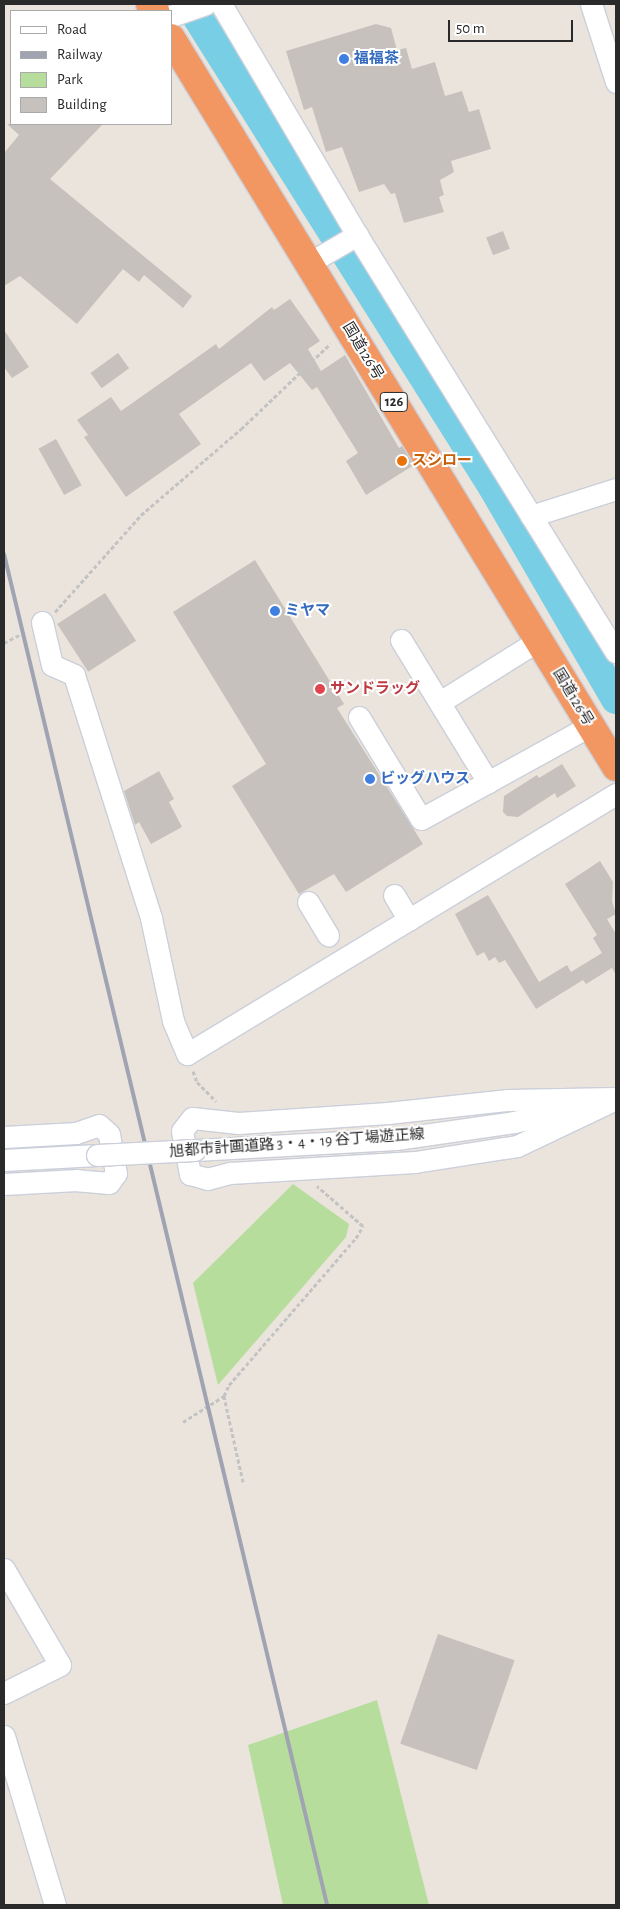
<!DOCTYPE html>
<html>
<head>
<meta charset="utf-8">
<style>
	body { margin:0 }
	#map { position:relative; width:620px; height:1909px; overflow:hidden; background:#ebe4dd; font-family:"Alegreya Sans","Noto Sans JP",sans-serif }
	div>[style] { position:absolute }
	.green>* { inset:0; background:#b7dd9d }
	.river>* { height:30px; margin:-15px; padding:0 15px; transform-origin:15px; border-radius:15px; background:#77cee5 }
	.building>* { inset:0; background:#c6c1bc; transform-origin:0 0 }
	.path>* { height:3px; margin-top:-1.5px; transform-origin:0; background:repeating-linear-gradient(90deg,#c3c3c3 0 4px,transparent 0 6.5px) }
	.roads { filter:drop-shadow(1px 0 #cbcfda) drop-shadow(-1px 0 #cbcfda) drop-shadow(0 1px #cbcfda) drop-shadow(0 -1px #cbcfda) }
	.minor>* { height:21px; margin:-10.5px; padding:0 10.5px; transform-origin:10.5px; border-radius:10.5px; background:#fff }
	.highway>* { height:28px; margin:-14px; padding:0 14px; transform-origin:14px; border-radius:14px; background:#f29761 }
	.rail>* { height:4px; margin:-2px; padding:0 2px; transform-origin:2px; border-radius:2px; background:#a0a4b2 }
	.bridges { filter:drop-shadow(1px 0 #cbcfda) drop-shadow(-1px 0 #cbcfda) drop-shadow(0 1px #cbcfda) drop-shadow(0 -1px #cbcfda) }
	.minor-bridge>* { height:21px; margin:-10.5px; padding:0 10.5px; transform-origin:10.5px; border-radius:10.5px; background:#fff }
	.dots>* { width:14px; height:14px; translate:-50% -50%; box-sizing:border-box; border:2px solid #fff; border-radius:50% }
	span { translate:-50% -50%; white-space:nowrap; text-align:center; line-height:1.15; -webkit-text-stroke:4px #fff; paint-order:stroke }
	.shield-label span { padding:1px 4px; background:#fff; border:1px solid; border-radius:4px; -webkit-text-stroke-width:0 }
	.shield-label { font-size:14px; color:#2a2a2a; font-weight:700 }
	.shop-label { font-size:15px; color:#366cbe; font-weight:700 }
	.left { translate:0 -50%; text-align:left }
	.street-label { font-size:15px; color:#2a2a2a }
	.food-label { font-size:15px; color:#c56008; font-weight:700 }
	.health-label { font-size:15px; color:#be3a42; font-weight:700 }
	.frame { position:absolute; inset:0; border:5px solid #2a2a2a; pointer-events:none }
	.legend { position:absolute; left:10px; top:10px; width:162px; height:115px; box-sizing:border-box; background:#fff; border:1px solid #aaa; margin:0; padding:6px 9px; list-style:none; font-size:15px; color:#2a2a2a }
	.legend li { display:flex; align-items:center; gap:10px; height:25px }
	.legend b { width:25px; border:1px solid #aaa }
	.scale { position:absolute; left:448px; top:20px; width:125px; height:22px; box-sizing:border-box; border:2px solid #2a2a2a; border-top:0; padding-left:6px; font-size:15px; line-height:18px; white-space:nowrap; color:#2a2a2a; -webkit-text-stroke:4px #fff; paint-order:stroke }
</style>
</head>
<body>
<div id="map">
	<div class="green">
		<div style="clip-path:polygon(293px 1184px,349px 1224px,346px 1237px,218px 1385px,193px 1283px)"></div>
		<div style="clip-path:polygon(377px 1700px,429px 1905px,283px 1905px,248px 1745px)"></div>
	</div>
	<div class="river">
		<div style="left:189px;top:4px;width:571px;rotate:57.81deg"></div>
		<div style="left:493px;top:487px;width:245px;rotate:59.9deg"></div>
	</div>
	<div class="building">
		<div style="clip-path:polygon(376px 24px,391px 28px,397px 50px,406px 48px,412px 69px,435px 62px,445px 96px,462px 91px,469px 112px,479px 109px,491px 149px,451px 161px,454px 172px,440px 180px,444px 195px,439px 197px,444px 212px,404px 223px,395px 193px,391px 194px,384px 184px,359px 192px,342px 147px,326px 152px,312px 107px,304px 110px,286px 51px)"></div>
		<div style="clip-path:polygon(7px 124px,103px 124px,50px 179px,192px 296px,183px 308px,144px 275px,139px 282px,123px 269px,77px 324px,20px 276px,4px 286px,4px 153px,19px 135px)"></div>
		<div style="left:503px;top:231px;width:19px;height:18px;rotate:69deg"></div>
		<div style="clip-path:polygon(290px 299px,320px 341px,308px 349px,321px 371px,345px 355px,399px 448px,402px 446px,414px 465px,366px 495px,346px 461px,358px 453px,317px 387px,312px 390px,290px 363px,264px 381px,251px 363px,179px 414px,201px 444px,126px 497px,84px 437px,88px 435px,77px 420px,111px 397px,121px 411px,216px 344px,219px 349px,272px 307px,274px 310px)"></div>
		<div style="clip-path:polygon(4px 330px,29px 367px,12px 378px,4px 367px)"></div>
		<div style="left:118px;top:353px;width:19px;height:34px;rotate:54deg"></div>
		<div style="left:56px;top:439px;width:53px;height:20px;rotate:61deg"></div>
		<div style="clip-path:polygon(255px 560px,344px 704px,337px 708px,423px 844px,346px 892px,334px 874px,299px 894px,232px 786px,266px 764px,173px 612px)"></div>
		<div style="left:105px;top:593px;width:57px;height:57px;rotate:57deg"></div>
		<div style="clip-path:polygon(562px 764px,576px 786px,557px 798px,555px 793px,518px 817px,507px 816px,503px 812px,504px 796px,537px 775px,539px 778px)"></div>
		<div style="clip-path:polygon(159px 771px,174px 799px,169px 802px,182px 827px,151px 844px,139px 822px,135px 825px,124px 791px)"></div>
		<div style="clip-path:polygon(600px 861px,613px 882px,612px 901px,616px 914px,607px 919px,616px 934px,616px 975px,612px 968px,586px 984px,583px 980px,536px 1009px,505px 960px,499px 963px,495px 957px,489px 961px,484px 952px,477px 956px,455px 914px,488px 895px,539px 982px,567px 965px,571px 972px,602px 953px,593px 938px,597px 935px,565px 884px)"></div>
		<div style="left:438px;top:1634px;width:81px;height:116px;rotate:19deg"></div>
	</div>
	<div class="path">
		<div style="left:55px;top:612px;width:130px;rotate:-48.4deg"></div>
		<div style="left:141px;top:515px;width:132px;rotate:-40.7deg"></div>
		<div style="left:241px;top:429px;width:124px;rotate:-43.7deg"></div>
		<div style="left:4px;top:643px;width:24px;rotate:-28deg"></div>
		<div style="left:193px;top:1071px;width:12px;rotate:70deg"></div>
		<div style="left:197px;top:1082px;width:27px;rotate:45deg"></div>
		<div style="left:183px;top:1422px;width:49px;rotate:-32.4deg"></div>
		<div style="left:243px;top:1482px;width:88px;rotate:-102.5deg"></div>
		<div style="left:224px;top:1396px;width:12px;rotate:-66deg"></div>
		<div style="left:229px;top:1385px;width:194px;rotate:-49.2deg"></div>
		<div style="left:356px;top:1238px;width:14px;rotate:-60deg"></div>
		<div style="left:363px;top:1226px;width:61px;rotate:-139deg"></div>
	</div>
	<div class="roads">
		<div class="minor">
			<div style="left:221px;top:4px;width:268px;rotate:59.5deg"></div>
			<div style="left:357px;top:235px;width:491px;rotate:58.2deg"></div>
			<div style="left:591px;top:4px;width:82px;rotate:72.2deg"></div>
			<div style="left:171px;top:16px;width:36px;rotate:-19deg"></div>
			<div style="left:309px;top:263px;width:56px;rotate:-30.3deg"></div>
			<div style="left:531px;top:516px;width:89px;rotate:-17.6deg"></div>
			<div style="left:42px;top:622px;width:44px;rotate:76.9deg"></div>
			<div style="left:52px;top:665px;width:24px;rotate:24deg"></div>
			<div style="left:74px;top:675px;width:255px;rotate:72.4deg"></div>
			<div style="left:151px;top:918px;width:105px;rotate:77.9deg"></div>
			<div style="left:173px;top:1021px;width:36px;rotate:67deg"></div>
			<div style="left:187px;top:1054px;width:502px;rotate:-31.22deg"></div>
			<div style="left:401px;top:640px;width:167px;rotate:58.5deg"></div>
			<div style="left:440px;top:702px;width:117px;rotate:-32.1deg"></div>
			<div style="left:359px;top:717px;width:119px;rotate:58.7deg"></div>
			<div style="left:421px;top:819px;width:194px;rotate:-28.9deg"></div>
			<div style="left:394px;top:895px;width:29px;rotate:59deg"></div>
			<div style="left:308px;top:902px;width:39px;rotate:59deg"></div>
			<div style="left:616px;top:1098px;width:109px;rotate:178.9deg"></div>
			<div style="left:507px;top:1100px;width:120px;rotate:173.8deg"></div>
			<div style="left:388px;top:1113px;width:150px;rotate:176.2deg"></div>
			<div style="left:238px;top:1123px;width:46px;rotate:-173.8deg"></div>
			<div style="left:192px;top:1118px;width:16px;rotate:128deg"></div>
			<div style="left:182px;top:1131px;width:44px;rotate:79.5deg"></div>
			<div style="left:190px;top:1174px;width:18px;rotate:16deg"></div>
			<div style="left:207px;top:1179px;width:24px;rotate:-15deg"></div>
			<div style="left:230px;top:1173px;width:185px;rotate:-3.4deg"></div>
			<div style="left:415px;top:1162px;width:103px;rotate:-8.9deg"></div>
			<div style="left:517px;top:1146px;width:110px;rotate:-25.4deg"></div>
			<div style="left:4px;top:1137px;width:72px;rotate:-3.2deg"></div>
			<div style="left:76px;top:1133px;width:24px;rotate:-19deg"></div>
			<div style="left:99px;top:1125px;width:13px;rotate:42deg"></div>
			<div style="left:109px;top:1134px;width:40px;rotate:80deg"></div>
			<div style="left:116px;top:1173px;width:12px;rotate:125deg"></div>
			<div style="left:109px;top:1183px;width:32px;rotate:-175deg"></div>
			<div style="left:77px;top:1180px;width:73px;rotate:176.9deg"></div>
			<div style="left:195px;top:1150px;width:201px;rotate:-3.1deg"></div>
			<div style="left:396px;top:1139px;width:119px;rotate:-8.2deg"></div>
			<div style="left:514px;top:1122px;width:62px;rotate:-13.1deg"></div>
			<div style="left:4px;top:1160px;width:93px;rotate:-3.1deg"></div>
			<div style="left:4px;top:1569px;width:111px;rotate:59.7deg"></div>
			<div style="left:60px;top:1665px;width:63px;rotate:153.4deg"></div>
			<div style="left:4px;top:1736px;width:177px;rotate:73.2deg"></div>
		</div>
		<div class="highway">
			<div style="left:150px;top:4px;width:9px;rotate:54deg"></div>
			<div style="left:171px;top:38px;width:854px;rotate:58.6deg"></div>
		</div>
	</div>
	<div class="rail">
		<div style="left:4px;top:554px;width:1389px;rotate:76.55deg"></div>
	</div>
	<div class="bridges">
		<div class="minor-bridge">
			<div style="left:97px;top:1155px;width:98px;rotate:-2.9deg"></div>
		</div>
	</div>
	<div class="dots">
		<div style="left:344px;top:59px;background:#3f7fe0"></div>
		<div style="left:402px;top:461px;background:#e8710a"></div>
		<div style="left:275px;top:611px;background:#3f7fe0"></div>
		<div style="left:320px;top:689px;background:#e0444e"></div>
		<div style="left:370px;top:779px;background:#3f7fe0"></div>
	</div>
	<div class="shield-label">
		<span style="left:394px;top:402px">126</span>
	</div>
	<div class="shop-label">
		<span class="left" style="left:354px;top:59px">福福茶</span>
		<span class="left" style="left:285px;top:611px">ミヤマ</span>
		<span class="left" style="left:380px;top:779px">ビッグハウス</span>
	</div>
	<div class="street-label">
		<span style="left:363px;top:351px;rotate:59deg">国道126号</span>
		<span style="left:573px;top:697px;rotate:59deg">国道126号</span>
		<span style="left:297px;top:1143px;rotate:-4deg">旭都市計画道路 3・4・19 谷丁場遊正線</span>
	</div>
	<div class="food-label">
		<span class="left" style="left:412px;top:461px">スシロー</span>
	</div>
	<div class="health-label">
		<span class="left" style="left:330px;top:689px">サンドラッグ</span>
	</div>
	<div class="frame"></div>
	<ul class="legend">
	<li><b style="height:6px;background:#fff"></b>Road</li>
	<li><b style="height:6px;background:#a0a4b2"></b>Railway</li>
	<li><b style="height:14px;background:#b7dd9d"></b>Park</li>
	<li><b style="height:14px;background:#c6c1bc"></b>Building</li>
	</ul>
	<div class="scale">50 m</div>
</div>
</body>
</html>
